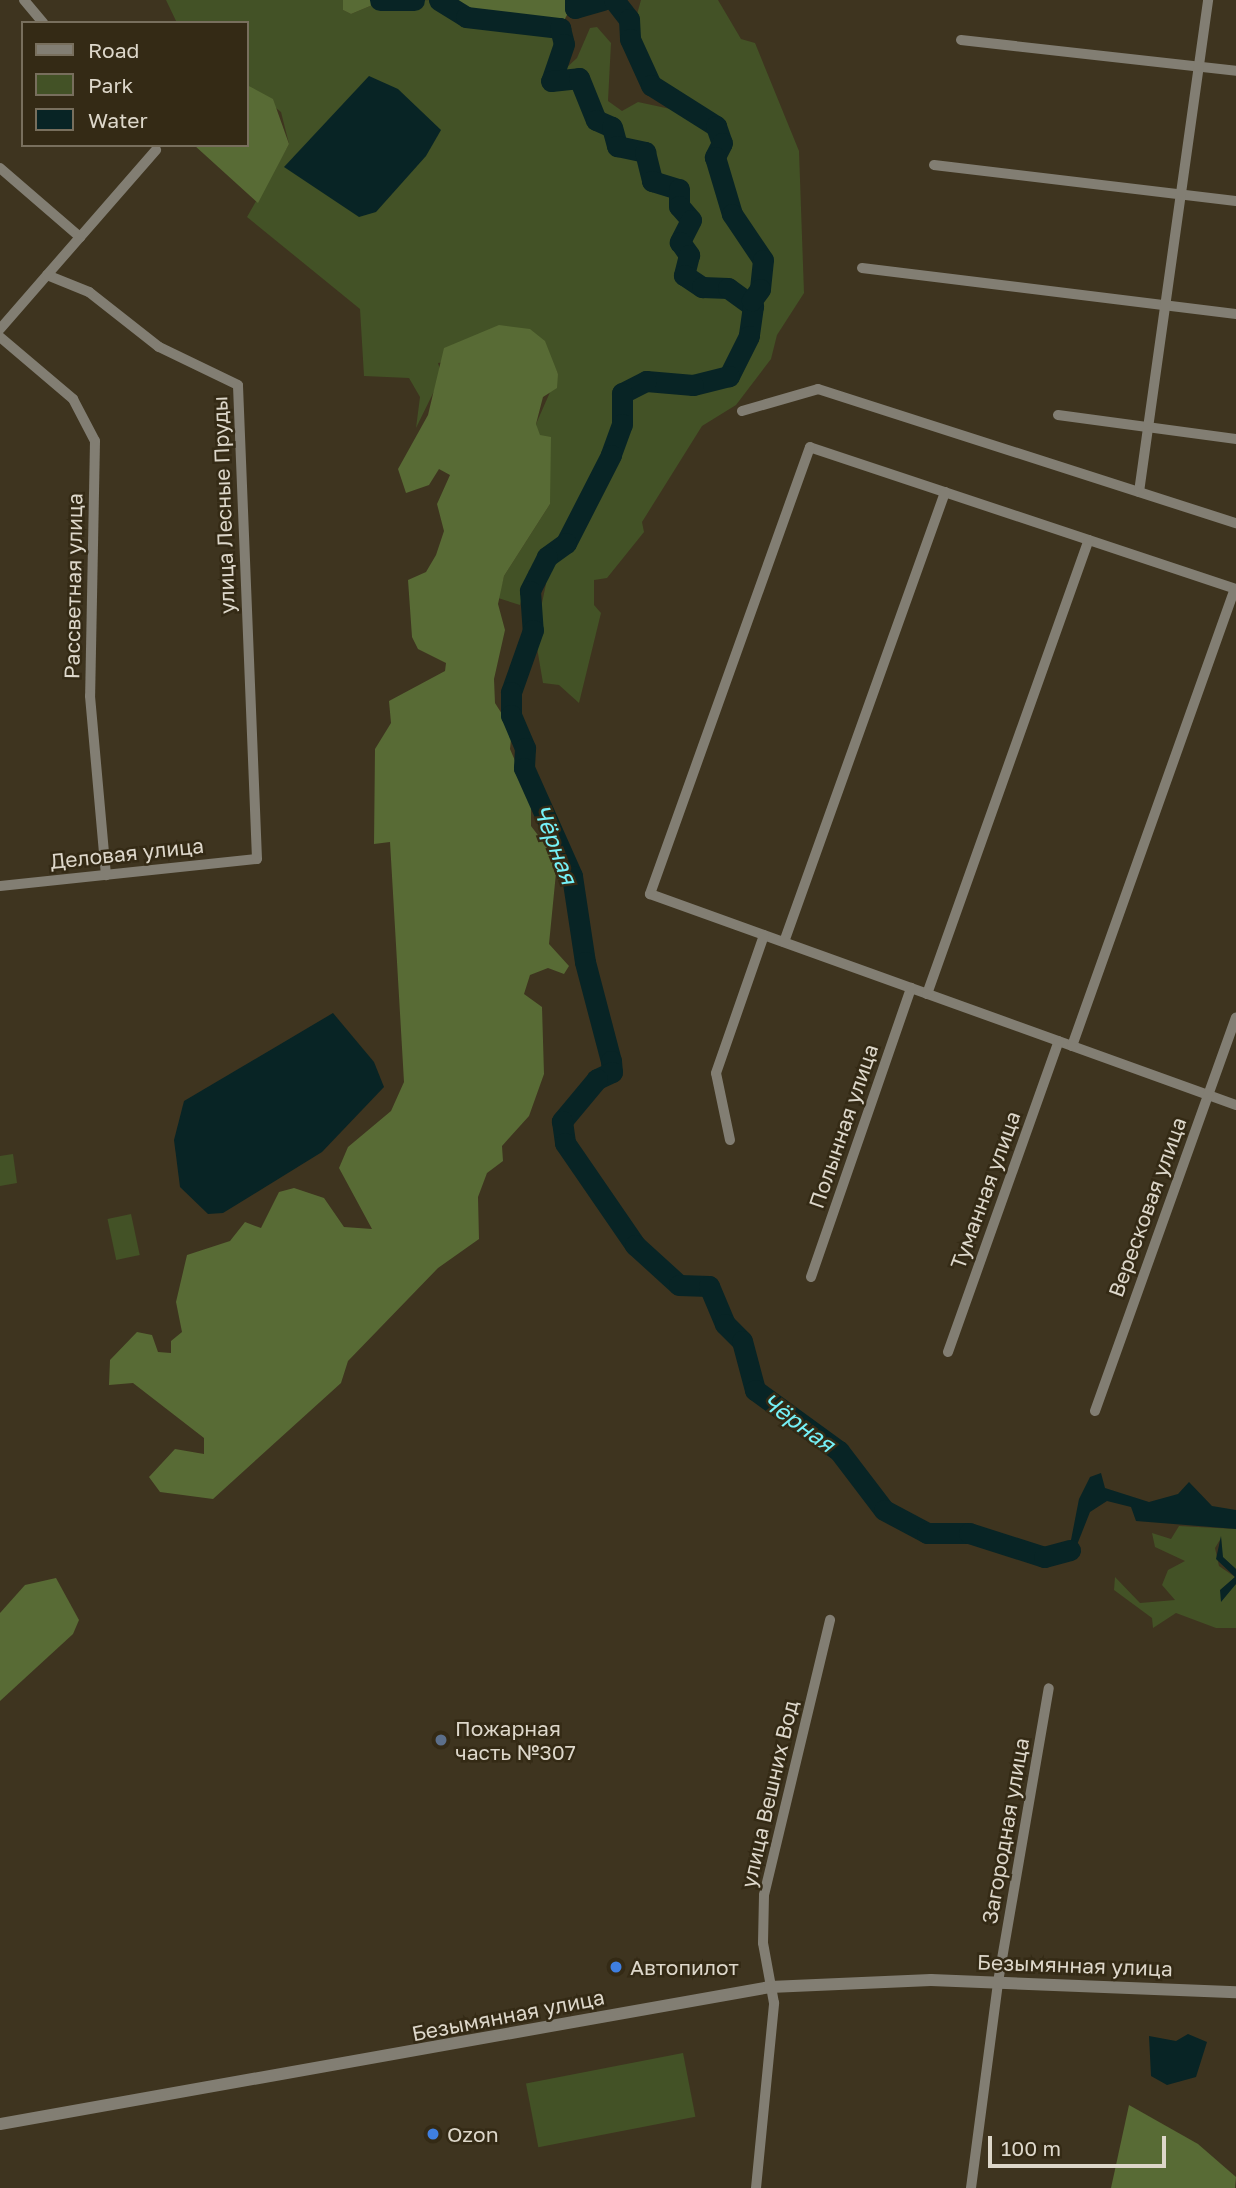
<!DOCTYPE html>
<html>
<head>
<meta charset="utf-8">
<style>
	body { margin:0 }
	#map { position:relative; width:1236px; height:2188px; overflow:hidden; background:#3e341f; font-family:"Golos Text",sans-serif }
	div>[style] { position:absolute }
	.green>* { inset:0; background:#435226; transform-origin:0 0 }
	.forest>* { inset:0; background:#586b35 }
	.water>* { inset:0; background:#082425 }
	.river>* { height:21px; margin:-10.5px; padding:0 10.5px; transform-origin:10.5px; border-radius:10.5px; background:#082425 }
	.minor>* { height:10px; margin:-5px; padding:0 5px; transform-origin:5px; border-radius:5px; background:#827e73 }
	.tertiary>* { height:12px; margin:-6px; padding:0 6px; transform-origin:6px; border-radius:6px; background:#827e73 }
	.dots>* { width:19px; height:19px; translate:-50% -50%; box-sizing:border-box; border:4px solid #342a15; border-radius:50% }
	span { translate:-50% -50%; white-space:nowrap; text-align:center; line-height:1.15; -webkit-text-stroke:5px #342a15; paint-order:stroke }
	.street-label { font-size:21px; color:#ddd7ca }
	.poi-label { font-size:21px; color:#ddd7ca }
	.left { translate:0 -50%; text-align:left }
	.water-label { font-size:23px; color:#75f1f7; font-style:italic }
	.legend { position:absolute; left:21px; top:21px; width:228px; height:126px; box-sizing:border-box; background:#342a15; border:2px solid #786f5d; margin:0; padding:9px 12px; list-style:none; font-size:21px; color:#ddd7ca }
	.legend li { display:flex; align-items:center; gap:14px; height:35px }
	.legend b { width:35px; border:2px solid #786f5d }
	.scale { position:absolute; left:988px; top:2136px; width:178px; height:32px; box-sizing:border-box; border:4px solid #ddd7ca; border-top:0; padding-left:9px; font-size:21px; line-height:24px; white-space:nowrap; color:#ddd7ca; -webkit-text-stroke:5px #342a15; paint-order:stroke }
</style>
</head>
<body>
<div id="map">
	<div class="green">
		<div style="clip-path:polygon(166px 0,343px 0,343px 10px,351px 14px,382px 1px,439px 0,466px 17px,560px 28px,564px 44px,552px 81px,577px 58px,590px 28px,597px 27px,611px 43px,608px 101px,622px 111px,638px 102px,689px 113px,678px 97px,659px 94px,651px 85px,630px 39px,641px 0,718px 0,741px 39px,755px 43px,799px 151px,804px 293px,777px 335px,771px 359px,736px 405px,702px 426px,642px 522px,644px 532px,607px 578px,594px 580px,594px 605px,601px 613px,579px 703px,559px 685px,543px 683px,535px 636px,546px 584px,538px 572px,529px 570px,520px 605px,498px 598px,504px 576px,550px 504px,536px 424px,558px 374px,544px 348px,438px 363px,442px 375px,416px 428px,420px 397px,409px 378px,364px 376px,360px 309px,247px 217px,289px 144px,281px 112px,247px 85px,247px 23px,177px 23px)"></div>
		<div style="clip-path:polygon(13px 1154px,17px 1183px,0 1186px,0 1156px)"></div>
		<div style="left:131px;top:1214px;width:42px;height:24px;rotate:78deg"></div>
		<div style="clip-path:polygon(1179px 1526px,1236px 1529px,1236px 1569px,1222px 1557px,1221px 1538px,1215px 1548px,1219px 1566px,1235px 1577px,1221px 1590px,1224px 1594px,1236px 1584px,1236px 1628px,1216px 1628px,1176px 1613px,1153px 1628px,1152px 1618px,1114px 1590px,1115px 1577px,1140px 1603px,1175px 1600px,1162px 1585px,1168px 1570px,1185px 1561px,1155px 1547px,1152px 1533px,1171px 1539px)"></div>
		<div style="left:683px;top:2053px;width:65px;height:160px;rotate:79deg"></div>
	</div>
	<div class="forest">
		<div style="clip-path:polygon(343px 0,414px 0,382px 1px,351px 14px,343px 10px)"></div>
		<div style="clip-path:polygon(439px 0,575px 0,560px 28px,553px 28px,466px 17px)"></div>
		<div style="clip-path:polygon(247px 85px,273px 99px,289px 144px,258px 203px,194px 145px,247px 145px)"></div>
		<div style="clip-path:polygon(499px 325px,530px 329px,545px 341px,558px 374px,557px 388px,543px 397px,536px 424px,540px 435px,551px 437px,550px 504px,504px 576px,498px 604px,505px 630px,494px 679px,495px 703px,512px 730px,510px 749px,531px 798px,531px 826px,550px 851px,556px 873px,549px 944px,569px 966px,564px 974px,548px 968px,530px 975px,524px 994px,542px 1007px,544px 1074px,529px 1116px,502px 1146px,503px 1161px,487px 1173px,478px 1197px,479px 1239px,438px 1268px,348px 1361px,341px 1383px,213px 1499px,160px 1492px,149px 1477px,175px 1449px,204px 1454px,204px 1438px,133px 1383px,109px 1385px,110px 1360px,137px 1332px,152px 1335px,158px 1352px,171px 1353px,171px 1341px,182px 1332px,176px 1302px,187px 1255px,230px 1241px,245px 1222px,261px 1228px,279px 1192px,294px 1188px,324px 1198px,344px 1227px,372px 1229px,339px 1168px,348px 1147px,391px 1111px,404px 1082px,390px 842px,374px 844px,375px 749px,391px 723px,389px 701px,445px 671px,446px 663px,418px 649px,412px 637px,408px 580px,426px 572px,436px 555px,444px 531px,437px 504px,450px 475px,439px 469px,429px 485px,406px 493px,398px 469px,428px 415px,444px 348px)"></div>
		<div style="clip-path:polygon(56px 1578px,79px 1620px,73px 1634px,0 1701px,0 1613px,25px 1585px)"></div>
		<div style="clip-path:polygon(1129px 2105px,1198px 2144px,1236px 2177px,1235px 2188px,1111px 2188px)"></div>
	</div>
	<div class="water">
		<div style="clip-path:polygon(369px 76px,398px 89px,441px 130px,426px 156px,376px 212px,359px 217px,284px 167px)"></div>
		<div style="clip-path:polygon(333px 1013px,374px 1062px,384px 1087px,322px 1152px,223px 1213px,208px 1214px,180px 1187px,174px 1140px,184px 1101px)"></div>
		<div style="clip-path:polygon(1101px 1473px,1105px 1488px,1149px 1502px,1178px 1494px,1189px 1482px,1212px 1506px,1236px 1510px,1236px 1529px,1136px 1521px,1131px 1507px,1107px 1501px,1090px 1512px,1073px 1555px,1044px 1557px,1071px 1540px,1079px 1499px,1090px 1477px)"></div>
		<div style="clip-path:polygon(1221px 1536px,1223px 1557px,1236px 1569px,1236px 1584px,1221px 1602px,1220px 1590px,1235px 1577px,1216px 1559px)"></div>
		<div style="clip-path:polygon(1188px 2034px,1207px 2042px,1196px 2077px,1167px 2085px,1151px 2076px,1149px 2036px,1176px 2041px)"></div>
	</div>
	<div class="river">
		<div style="left:380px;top:0;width:34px"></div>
		<div style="left:439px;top:0;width:32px;rotate:32deg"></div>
		<div style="left:466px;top:17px;width:95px;rotate:6.7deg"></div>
		<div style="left:560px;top:28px;width:16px;rotate:76deg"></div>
		<div style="left:564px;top:44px;width:39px;rotate:109deg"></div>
		<div style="left:551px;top:81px;width:28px;rotate:-6deg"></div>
		<div style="left:579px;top:78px;width:45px;rotate:68deg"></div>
		<div style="left:596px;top:120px;width:17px;rotate:24deg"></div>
		<div style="left:612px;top:127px;width:20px;rotate:75deg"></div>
		<div style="left:617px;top:146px;width:29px;rotate:12deg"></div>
		<div style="left:645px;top:152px;width:30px;rotate:76deg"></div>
		<div style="left:652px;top:181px;width:28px;rotate:17deg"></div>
		<div style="left:679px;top:189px;width:17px;rotate:90deg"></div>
		<div style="left:679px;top:206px;width:18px;rotate:49deg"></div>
		<div style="left:691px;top:220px;width:25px;rotate:117deg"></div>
		<div style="left:680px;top:242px;width:16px;rotate:55deg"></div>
		<div style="left:689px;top:255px;width:21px;rotate:104deg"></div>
		<div style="left:684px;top:275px;width:22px;rotate:34deg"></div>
		<div style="left:702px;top:287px;width:26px;rotate:2deg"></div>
		<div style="left:728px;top:288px;width:31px;rotate:36deg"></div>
		<div style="left:753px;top:306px;width:30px;rotate:98deg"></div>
		<div style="left:749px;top:336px;width:45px;rotate:116.6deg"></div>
		<div style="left:729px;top:376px;width:37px;rotate:166deg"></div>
		<div style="left:693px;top:385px;width:47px;rotate:-175.1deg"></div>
		<div style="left:646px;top:381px;width:27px;rotate:153deg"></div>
		<div style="left:622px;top:393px;width:31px;rotate:90deg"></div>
		<div style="left:622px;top:424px;width:33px;rotate:110deg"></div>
		<div style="left:611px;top:455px;width:99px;rotate:117.1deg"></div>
		<div style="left:566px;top:543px;width:24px;rotate:144deg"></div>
		<div style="left:547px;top:557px;width:38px;rotate:117deg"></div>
		<div style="left:530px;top:591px;width:39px;rotate:86deg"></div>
		<div style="left:533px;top:630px;width:66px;rotate:109.5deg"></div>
		<div style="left:511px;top:692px;width:23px;rotate:90deg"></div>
		<div style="left:511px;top:715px;width:36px;rotate:67deg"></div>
		<div style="left:525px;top:748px;width:20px;rotate:93deg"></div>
		<div style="left:524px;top:768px;width:118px;rotate:66deg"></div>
		<div style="left:572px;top:876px;width:87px;rotate:81.4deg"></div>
		<div style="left:585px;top:962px;width:102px;rotate:75.3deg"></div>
		<div style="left:611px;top:1061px;width:11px;rotate:85deg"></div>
		<div style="left:612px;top:1072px;width:17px;rotate:155deg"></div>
		<div style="left:597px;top:1079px;width:55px;rotate:129.8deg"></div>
		<div style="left:562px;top:1121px;width:22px;rotate:82deg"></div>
		<div style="left:565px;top:1143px;width:124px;rotate:55.5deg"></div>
		<div style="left:635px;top:1245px;width:59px;rotate:42.3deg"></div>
		<div style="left:679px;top:1285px;width:30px;rotate:2deg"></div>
		<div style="left:709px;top:1286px;width:41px;rotate:67.2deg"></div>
		<div style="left:725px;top:1324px;width:24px;rotate:45deg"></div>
		<div style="left:742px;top:1341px;width:51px;rotate:75.1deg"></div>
		<div style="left:755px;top:1390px;width:104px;rotate:36deg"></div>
		<div style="left:839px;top:1451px;width:74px;rotate:52.7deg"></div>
		<div style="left:884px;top:1510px;width:49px;rotate:28.1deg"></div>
		<div style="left:927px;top:1533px;width:42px"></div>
		<div style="left:969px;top:1533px;width:79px;rotate:17.7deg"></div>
		<div style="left:1044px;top:1557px;width:27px;rotate:-15deg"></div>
		<div style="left:575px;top:0;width:8px;rotate:90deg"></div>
		<div style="left:575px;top:8px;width:29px;rotate:-16deg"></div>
		<div style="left:614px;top:0;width:24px;rotate:52deg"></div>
		<div style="left:629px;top:19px;width:20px;rotate:87deg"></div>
		<div style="left:630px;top:39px;width:51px;rotate:65.5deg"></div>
		<div style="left:651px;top:85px;width:77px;rotate:32.2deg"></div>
		<div style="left:716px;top:126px;width:18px;rotate:71deg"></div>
		<div style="left:722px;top:143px;width:16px;rotate:117deg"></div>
		<div style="left:715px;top:157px;width:59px;rotate:73.4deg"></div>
		<div style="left:732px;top:214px;width:55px;rotate:56deg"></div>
		<div style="left:763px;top:260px;width:29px;rotate:96deg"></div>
		<div style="left:760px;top:289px;width:14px;rotate:126deg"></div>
	</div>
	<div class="minor">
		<div style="left:24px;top:0;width:30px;rotate:50deg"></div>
		<div style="left:961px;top:40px;width:277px;rotate:6.4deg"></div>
		<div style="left:934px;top:165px;width:304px;rotate:6.8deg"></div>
		<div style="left:0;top:168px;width:106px;rotate:40.8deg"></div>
		<div style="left:862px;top:268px;width:377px;rotate:7deg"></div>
		<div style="left:0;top:329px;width:72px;rotate:-49deg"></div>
		<div style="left:0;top:337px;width:96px;rotate:40.3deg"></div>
		<div style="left:73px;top:399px;width:47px;rotate:62.4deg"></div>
		<div style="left:95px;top:441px;width:255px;rotate:91.1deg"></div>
		<div style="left:90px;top:696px;width:180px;rotate:84.9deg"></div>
		<div style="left:742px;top:411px;width:79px;rotate:-16.1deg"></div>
		<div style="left:818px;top:389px;width:439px;rotate:17.8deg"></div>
		<div style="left:1058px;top:415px;width:180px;rotate:7.7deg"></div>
		<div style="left:1139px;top:492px;width:497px;rotate:-82deg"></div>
		<div style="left:1236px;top:589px;width:449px;rotate:-161.6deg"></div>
		<div style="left:810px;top:447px;width:475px;rotate:109.7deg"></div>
		<div style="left:650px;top:894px;width:623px;rotate:19.8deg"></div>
		<div style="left:0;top:886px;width:258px;rotate:-6deg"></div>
		<div style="left:257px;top:859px;width:474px;rotate:-92.3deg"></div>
		<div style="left:238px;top:385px;width:88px;rotate:-154.3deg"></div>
		<div style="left:159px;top:347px;width:89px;rotate:-141.8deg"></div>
		<div style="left:89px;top:292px;width:45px;rotate:-158deg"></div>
		<div style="left:47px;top:275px;width:166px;rotate:-48.9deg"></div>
		<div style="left:784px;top:942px;width:478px;rotate:-70.3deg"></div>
		<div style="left:927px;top:994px;width:482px;rotate:-70.4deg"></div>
		<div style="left:1072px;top:1046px;width:485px;rotate:-70.4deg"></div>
		<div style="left:730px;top:1140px;width:68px;rotate:-101.8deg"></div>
		<div style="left:716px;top:1073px;width:146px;rotate:-70.8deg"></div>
		<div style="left:811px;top:1277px;width:306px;rotate:-70.9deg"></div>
		<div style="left:948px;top:1352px;width:330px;rotate:-70.4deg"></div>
		<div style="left:1095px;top:1411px;width:418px;rotate:-70.3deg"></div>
		<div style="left:756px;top:2188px;width:186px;rotate:-84.4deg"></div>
		<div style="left:774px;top:2003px;width:61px;rotate:-100.4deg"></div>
		<div style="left:763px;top:1943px;width:48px;rotate:-88.8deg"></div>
		<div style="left:764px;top:1895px;width:283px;rotate:-76.5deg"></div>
		<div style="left:971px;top:2188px;width:208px;rotate:-82.5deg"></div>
		<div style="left:998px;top:1982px;width:298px;rotate:-80.2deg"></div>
	</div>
	<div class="tertiary">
		<div style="left:0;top:2124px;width:782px;rotate:-10.09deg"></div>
		<div style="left:770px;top:1987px;width:161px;rotate:-2.5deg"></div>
		<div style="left:931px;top:1980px;width:305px;rotate:2.3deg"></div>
	</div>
	<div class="dots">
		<div style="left:441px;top:1740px;background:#5c6f8a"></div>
		<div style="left:616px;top:1967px;background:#3f7fe0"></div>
		<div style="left:433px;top:2134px;background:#3f7fe0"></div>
	</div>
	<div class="street-label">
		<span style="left:223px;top:505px;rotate:-92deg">улица Лесные Пруды</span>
		<span style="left:73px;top:586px;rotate:-89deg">Рассветная улица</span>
		<span style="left:127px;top:853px;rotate:-6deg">Деловая улица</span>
		<span style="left:843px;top:1126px;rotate:-71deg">Полынная улица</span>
		<span style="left:985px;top:1190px;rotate:-70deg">Туманная улица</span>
		<span style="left:1147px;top:1207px;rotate:-70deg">Вересковая улица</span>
		<span style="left:769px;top:1794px;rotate:-77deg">улица Вешних Вод</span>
		<span style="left:1005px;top:1831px;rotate:-80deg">Загородная улица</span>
		<span style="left:1075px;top:1965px;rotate:2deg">Безымянная улица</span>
		<span style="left:508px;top:2015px;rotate:-11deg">Безымянная улица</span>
	</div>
	<div class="poi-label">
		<span class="left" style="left:455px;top:1740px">Пожарная<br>часть №307</span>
		<span class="left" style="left:630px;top:1967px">Автопилот</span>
		<span class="left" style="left:447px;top:2134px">Ozon</span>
	</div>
	<div class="water-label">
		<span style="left:556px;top:844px;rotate:69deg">Чёрная</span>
		<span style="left:799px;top:1422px;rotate:36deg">Чёрная</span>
	</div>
	<ul class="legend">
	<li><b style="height:9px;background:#827e73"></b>Road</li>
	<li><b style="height:19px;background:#435226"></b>Park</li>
	<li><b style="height:19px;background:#082425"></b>Water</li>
	</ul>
	<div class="scale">100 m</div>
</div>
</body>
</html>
